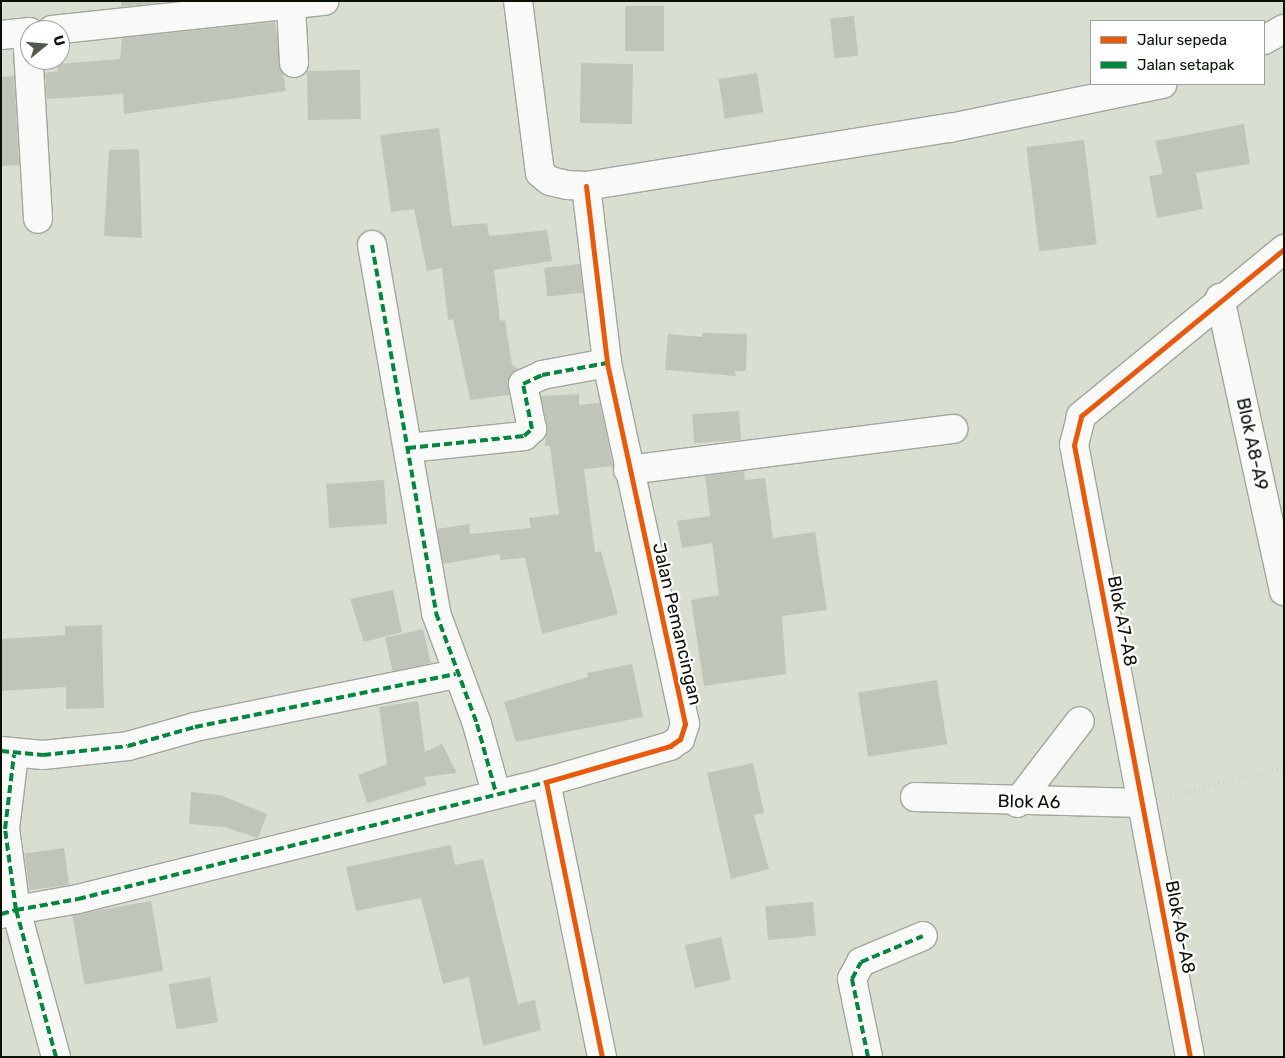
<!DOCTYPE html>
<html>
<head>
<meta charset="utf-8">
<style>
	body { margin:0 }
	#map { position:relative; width:1285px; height:1058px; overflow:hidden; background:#d8dfd1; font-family:Rubik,sans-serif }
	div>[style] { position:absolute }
	.building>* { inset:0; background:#c0c5ba; transform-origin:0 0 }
	.path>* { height:3px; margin-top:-1.5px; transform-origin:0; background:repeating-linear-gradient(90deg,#cdcfca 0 1px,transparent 0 5px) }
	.roads { filter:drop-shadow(1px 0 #a1a69c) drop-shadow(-1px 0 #a1a69c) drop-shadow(0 1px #a1a69c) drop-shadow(0 -1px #a1a69c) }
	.minor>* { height:28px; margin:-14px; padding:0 14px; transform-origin:14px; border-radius:14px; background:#f9faf8 }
	.quiet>* { height:4px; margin-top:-2px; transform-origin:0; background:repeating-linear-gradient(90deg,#00873e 0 8px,transparent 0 12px) }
	.cycleway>* { height:5px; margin:-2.5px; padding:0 2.5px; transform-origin:2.5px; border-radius:2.5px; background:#e8590c }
	span { translate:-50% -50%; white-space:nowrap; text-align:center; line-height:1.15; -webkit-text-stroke:4.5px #fff; paint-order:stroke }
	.street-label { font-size:18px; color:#0c1007 }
	.frame { position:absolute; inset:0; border:2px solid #0c1007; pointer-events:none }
	.legend { position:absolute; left:1090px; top:20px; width:175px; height:65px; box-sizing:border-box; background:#fff; border:1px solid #9e9f9c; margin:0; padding:6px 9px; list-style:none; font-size:15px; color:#0c1007 }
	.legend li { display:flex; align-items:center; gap:10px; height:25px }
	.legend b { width:25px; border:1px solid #9e9f9c }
	.north { position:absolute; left:20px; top:20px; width:50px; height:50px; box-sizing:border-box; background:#fff; border:1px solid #9e9f9c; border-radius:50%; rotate:73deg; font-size:14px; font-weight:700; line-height:20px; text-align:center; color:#0c1007 }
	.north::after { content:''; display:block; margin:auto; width:18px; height:22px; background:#53584e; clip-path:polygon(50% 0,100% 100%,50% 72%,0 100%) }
</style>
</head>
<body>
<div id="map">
	<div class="building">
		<div style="clip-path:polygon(121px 1px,174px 1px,121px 7px)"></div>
		<div style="left:625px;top:6px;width:39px;height:45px"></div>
		<div style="left:854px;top:16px;width:40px;height:24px;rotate:84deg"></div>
		<div style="clip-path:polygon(275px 22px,286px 91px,124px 114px,123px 94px,47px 99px,45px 73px,58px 71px,57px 64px,120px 59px,122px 38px)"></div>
		<div style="left:581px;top:63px;width:52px;height:60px;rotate:1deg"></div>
		<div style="left:360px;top:70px;width:49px;height:53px;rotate:89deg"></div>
		<div style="left:757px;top:73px;width:40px;height:39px;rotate:81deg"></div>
		<div style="clip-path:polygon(14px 76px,19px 165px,1px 166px,1px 77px)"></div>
		<div style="clip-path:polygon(1244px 124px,1250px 164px,1196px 173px,1203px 209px,1157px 218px,1149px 176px,1163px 174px,1155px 141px)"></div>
		<div style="clip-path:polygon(439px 128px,452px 226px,487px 223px,489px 236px,547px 230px,552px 261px,494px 270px,500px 321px,505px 320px,512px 365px,518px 369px,508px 380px,509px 395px,470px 400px,453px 319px,448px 320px,442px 268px,427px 271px,414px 209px,391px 212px,380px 135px)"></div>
		<div style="left:1084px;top:140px;width:105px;height:58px;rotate:83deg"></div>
		<div style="clip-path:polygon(139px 149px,142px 238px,104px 236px,109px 150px)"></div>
		<div style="left:580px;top:264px;width:29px;height:36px;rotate:84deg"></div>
		<div style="clip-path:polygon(702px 333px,747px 334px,746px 371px,735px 371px,736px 376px,665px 370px,668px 334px,702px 337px)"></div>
		<div style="clip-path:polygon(579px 394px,579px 405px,600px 403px,613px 466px,584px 469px,595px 552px,601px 551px,618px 614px,542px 634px,525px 558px,500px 560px,500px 554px,443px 564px,437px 529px,469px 524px,470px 534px,531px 528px,529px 518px,559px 514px,550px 446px,545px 446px,547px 426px,541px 396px)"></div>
		<div style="left:739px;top:411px;width:29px;height:47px;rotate:86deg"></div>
		<div style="clip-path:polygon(744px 471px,745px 480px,765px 478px,773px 538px,815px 532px,827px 610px,782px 616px,786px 674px,704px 686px,691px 600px,719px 595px,712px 543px,682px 548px,677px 521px,710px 516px,705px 476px)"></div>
		<div style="left:384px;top:480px;width:44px;height:58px;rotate:86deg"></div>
		<div style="clip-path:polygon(393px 590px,402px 632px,364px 642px,350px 599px)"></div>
		<div style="clip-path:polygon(102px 625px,104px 708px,66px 709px,66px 687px,1px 691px,1px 639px,65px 635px,65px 626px)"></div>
		<div style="left:423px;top:629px;width:35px;height:39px;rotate:77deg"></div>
		<div style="clip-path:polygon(632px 664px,643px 717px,516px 742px,504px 702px,588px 677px,587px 673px)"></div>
		<div style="left:937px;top:680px;width:65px;height:80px;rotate:81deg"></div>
		<div style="clip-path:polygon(418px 701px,425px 752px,442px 744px,457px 773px,424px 777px,427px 785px,367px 803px,358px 775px,387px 764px,379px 707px)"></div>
		<div style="clip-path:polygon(753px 763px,764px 813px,754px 815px,769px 869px,731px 879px,707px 773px)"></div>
		<div style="clip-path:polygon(191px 792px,220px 795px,267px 814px,258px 838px,224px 827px,189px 824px)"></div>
		<div style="clip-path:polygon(451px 845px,455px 865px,483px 859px,518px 1004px,535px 1000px,541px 1030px,483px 1046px,469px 977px,443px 984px,421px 898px,356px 911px,346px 867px)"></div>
		<div style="left:64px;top:848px;width:37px;height:40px;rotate:82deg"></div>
		<div style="left:151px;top:901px;width:71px;height:80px;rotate:80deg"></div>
		<div style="left:813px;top:902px;width:34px;height:48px;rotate:85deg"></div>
		<div style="left:721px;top:937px;width:44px;height:37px;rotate:77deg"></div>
		<div style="left:210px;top:977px;width:46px;height:42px;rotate:80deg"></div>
	</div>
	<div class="path">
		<div style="left:1170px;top:796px;width:118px;rotate:-14.3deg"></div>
	</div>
	<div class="roads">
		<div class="minor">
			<div style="left:518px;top:1px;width:173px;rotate:82.7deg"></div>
			<div style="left:540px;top:173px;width:13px;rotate:39deg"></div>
			<div style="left:550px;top:181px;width:17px;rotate:13deg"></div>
			<div style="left:567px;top:185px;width:19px;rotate:3deg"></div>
			<div style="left:586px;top:186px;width:369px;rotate:-9.1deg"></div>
			<div style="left:950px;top:128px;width:217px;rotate:-11.7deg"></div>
			<div style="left:291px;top:5px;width:58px;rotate:87deg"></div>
			<div style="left:52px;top:30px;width:274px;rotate:-6.1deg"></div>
			<div style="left:27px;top:33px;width:186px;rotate:86.6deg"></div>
			<div style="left:1px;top:35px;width:29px;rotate:-6deg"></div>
			<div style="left:1264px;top:40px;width:23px;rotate:-29deg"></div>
			<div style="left:586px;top:186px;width:178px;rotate:83.2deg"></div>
			<div style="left:607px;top:363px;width:369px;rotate:77.8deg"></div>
			<div style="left:685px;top:724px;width:16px;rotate:108deg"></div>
			<div style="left:680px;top:739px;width:12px;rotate:145deg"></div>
			<div style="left:670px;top:746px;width:129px;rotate:163.8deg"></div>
			<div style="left:546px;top:782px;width:281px;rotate:78.5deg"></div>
			<div style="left:372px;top:245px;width:374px;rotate:80.1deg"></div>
			<div style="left:436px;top:613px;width:118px;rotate:69.7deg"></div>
			<div style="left:477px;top:724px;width:72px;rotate:74.6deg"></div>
			<div style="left:1220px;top:298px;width:300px;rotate:77.7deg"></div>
			<div style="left:408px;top:448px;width:117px;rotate:-5.9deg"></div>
			<div style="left:524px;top:436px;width:11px;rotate:-41deg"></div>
			<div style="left:532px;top:429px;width:46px;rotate:-101.3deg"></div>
			<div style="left:523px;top:384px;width:21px;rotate:-25deg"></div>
			<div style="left:542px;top:375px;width:66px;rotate:-10.5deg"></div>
			<div style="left:628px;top:470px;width:328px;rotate:-7.2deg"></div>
			<div style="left:1px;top:751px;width:42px;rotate:5.4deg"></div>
			<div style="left:43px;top:755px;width:85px;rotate:-6deg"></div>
			<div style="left:128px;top:746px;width:70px;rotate:-15.8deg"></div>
			<div style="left:195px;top:727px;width:266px;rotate:-11.5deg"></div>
			<div style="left:915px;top:797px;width:227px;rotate:1.5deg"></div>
			<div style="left:1017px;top:803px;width:103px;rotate:-52.5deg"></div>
			<div style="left:1px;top:914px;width:16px;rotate:-15deg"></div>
			<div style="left:16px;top:910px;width:82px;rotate:-97.7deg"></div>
			<div style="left:5px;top:829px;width:75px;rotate:-83.1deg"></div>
			<div style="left:56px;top:1057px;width:152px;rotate:-105.2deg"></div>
			<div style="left:16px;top:910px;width:63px;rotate:-10.1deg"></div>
			<div style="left:78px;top:899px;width:482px;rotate:-14deg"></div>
			<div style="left:868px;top:1057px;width:80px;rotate:-101.6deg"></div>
			<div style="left:852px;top:979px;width:19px;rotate:-62deg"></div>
			<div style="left:861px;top:962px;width:67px;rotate:-22.8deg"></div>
			<div style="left:1190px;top:1057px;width:623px;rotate:-100.73deg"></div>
			<div style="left:1074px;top:445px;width:30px;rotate:-76deg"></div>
			<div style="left:1081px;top:416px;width:263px;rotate:-39.4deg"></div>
		</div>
	</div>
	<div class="quiet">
		<div style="left:372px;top:245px;width:374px;rotate:80.1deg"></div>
		<div style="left:436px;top:613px;width:118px;rotate:69.7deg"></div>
		<div style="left:477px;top:724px;width:72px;rotate:74.6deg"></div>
		<div style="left:408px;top:448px;width:117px;rotate:-5.9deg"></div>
		<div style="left:524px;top:436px;width:11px;rotate:-41deg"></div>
		<div style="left:532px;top:429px;width:46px;rotate:-101.3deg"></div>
		<div style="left:523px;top:384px;width:21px;rotate:-25deg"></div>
		<div style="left:542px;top:375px;width:66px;rotate:-10.5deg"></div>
		<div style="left:1px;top:751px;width:42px;rotate:5.4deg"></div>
		<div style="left:43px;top:755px;width:85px;rotate:-6deg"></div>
		<div style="left:128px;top:746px;width:70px;rotate:-15.8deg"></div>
		<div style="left:195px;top:727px;width:266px;rotate:-11.5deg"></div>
		<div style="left:1px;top:914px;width:16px;rotate:-15deg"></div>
		<div style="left:16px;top:910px;width:82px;rotate:-97.7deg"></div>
		<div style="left:5px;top:829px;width:75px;rotate:-83.1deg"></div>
		<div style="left:56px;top:1057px;width:152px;rotate:-105.2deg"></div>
		<div style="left:16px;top:910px;width:63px;rotate:-10.1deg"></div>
		<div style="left:78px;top:899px;width:482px;rotate:-14deg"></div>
		<div style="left:868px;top:1057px;width:80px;rotate:-101.6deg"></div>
		<div style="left:852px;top:979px;width:19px;rotate:-62deg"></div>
		<div style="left:861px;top:962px;width:67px;rotate:-22.8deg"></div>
	</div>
	<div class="cycleway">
		<div style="left:586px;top:186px;width:178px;rotate:83.2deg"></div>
		<div style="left:607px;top:363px;width:369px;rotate:77.8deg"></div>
		<div style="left:685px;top:724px;width:16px;rotate:108deg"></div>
		<div style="left:680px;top:739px;width:12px;rotate:145deg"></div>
		<div style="left:670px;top:746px;width:129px;rotate:163.8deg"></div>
		<div style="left:546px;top:782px;width:281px;rotate:78.5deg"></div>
		<div style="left:1190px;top:1057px;width:623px;rotate:-100.73deg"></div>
		<div style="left:1074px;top:445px;width:30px;rotate:-76deg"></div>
		<div style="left:1081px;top:416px;width:263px;rotate:-39.4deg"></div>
	</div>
	<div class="street-label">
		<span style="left:1252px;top:444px;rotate:78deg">Blok A8-A9</span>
		<span style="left:1122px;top:621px;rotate:79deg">Blok A7-A8</span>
		<span style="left:677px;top:624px;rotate:77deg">Jalan Pemancingan</span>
		<span style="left:1029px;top:802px;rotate:1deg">Blok A6</span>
		<span style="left:1180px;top:927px;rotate:79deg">Blok A6-A8</span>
	</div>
	<div class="frame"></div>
	<ul class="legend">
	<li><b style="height:6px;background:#e8590c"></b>Jalur sepeda</li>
	<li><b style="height:6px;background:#00873e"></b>Jalan setapak</li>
	</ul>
	<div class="north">U</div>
</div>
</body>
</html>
